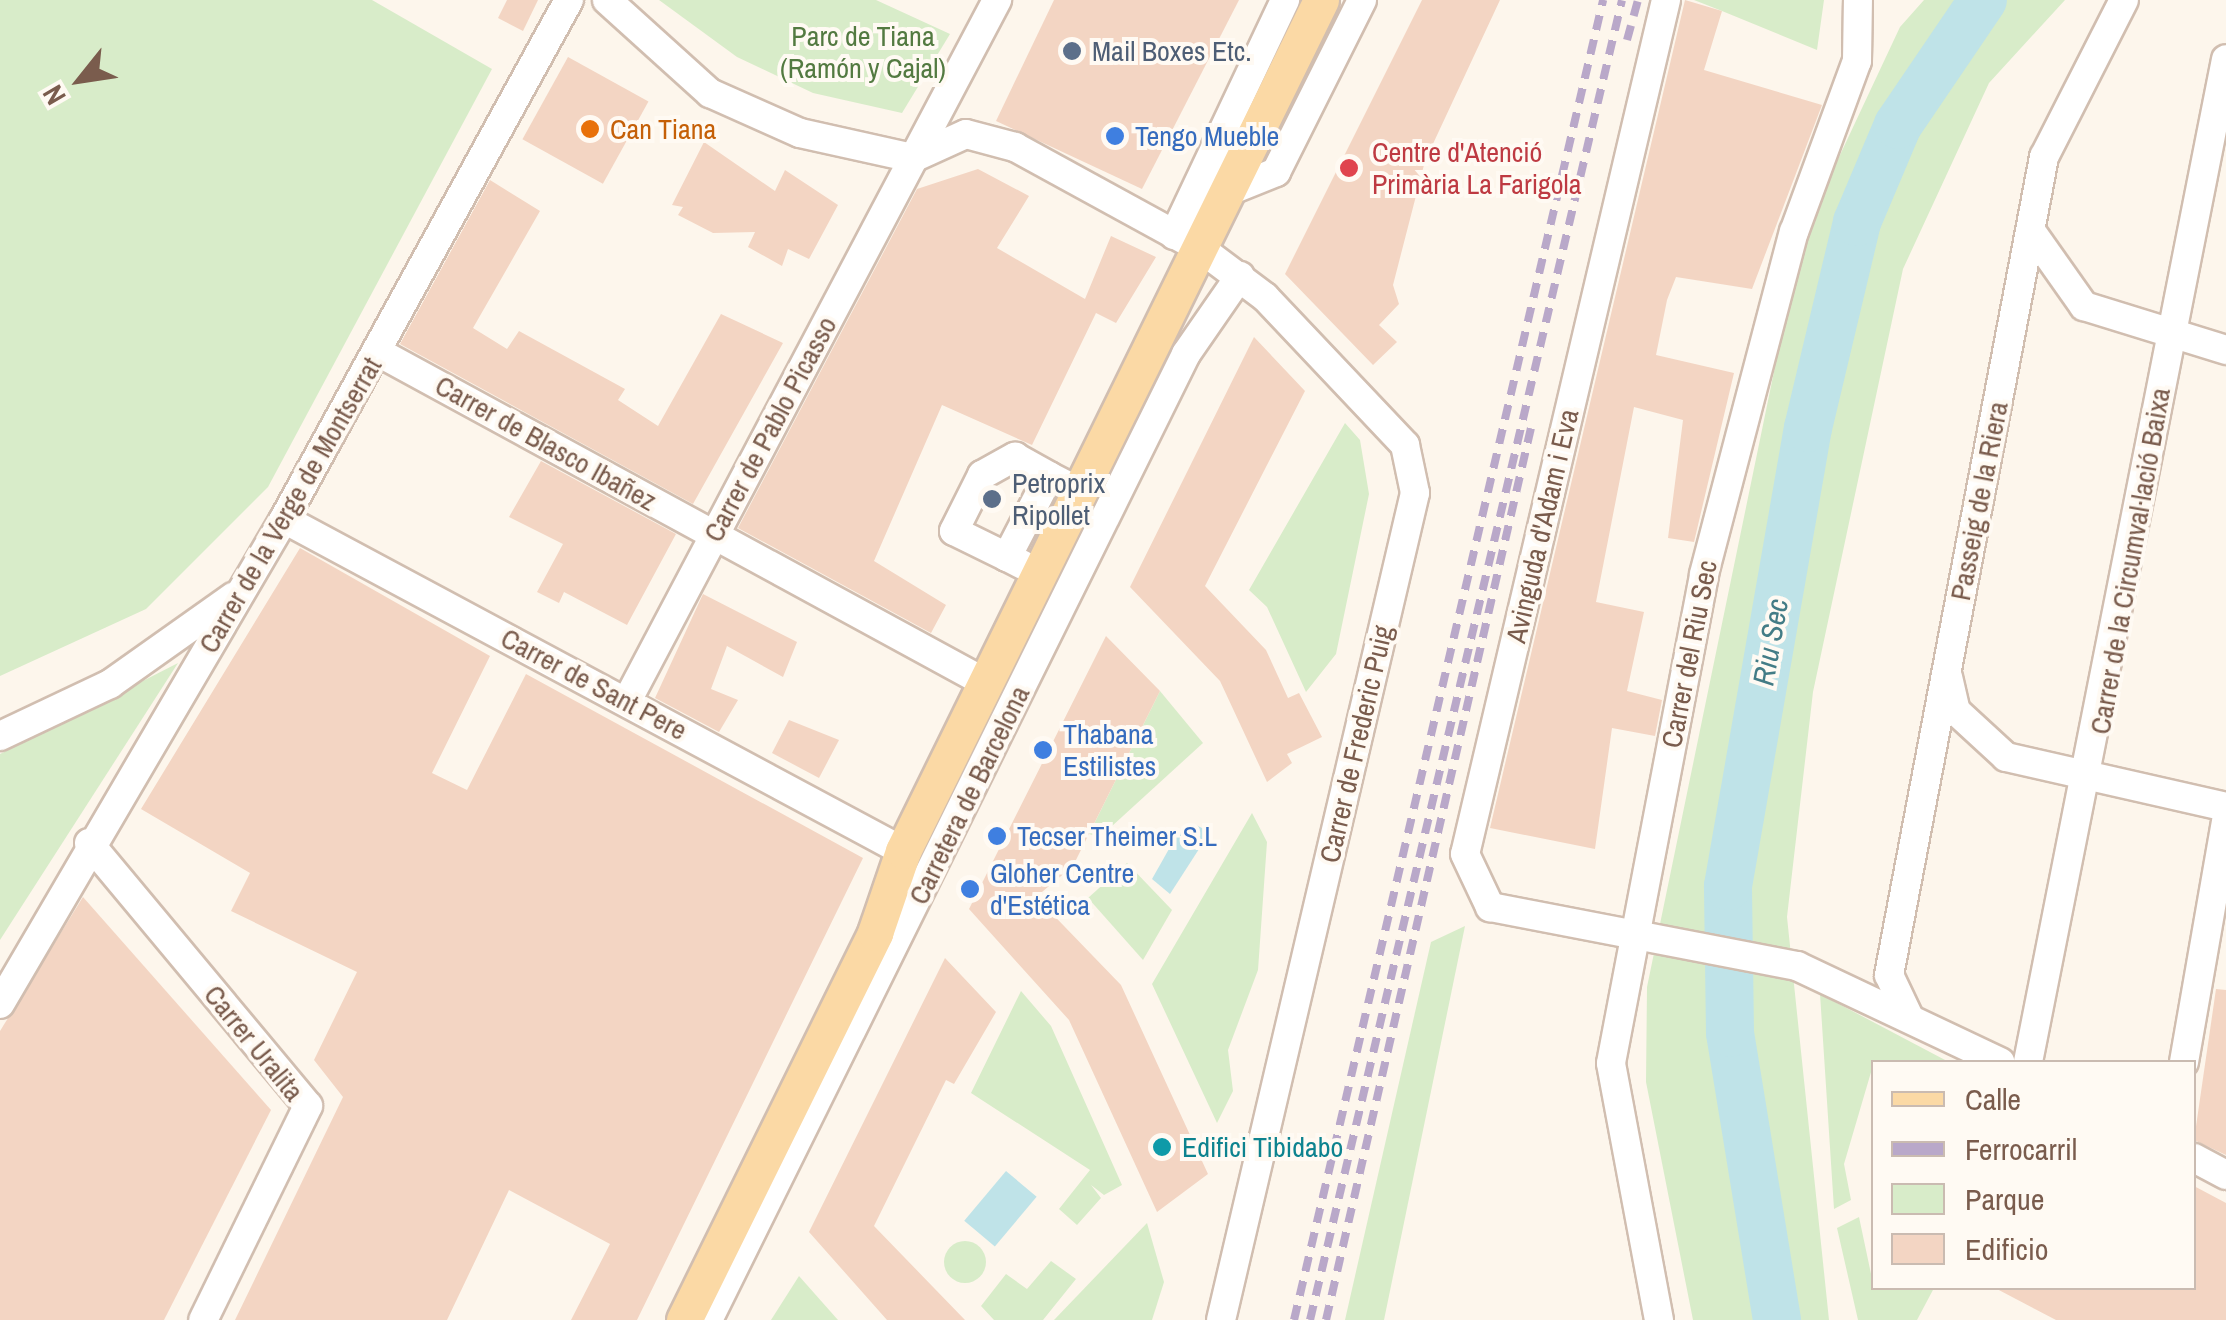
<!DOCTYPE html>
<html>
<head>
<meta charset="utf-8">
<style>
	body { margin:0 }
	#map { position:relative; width:2226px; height:1320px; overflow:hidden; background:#fdf6ec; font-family:"Archivo Narrow",sans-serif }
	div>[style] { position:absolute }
	.green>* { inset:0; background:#d8ecc9 }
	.round { border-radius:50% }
	.water>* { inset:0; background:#bfe3e8; transform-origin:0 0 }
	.river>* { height:48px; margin:-24px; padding:0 24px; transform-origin:24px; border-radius:24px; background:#bfe3e8 }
	.building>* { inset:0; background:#f3d5c3; transform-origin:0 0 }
	.roads { filter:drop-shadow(2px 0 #d1beb0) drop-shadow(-2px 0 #d1beb0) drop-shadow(0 2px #d1beb0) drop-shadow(0 -2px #d1beb0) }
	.minor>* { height:28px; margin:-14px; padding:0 14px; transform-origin:14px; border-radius:14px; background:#fff }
	.major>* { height:35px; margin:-17.5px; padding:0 17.5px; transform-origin:17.5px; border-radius:17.5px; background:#fbd9a5 }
	.rail>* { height:8px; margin-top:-4px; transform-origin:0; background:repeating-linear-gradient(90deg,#b9a8c9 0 15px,transparent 0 25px) }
	.dots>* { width:28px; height:28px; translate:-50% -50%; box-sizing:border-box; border:5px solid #fffaf3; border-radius:50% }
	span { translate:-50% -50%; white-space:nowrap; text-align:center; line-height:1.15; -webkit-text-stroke:8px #fffaf3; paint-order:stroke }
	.park-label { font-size:28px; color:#537a41 }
	.service-label { font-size:28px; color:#4e5e75 }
	.left { translate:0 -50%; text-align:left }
	.food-label { font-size:28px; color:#c56008 }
	.shop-label { font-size:28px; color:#366cbe }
	.health-label { font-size:28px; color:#be3a42 }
	.street-label { font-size:28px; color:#7a5c4d }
	.culture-label { font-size:28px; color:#0d838f }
	.water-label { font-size:30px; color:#437c86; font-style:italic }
	.legend { position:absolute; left:1871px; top:1060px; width:325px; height:230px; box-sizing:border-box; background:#fffaf3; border:2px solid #cabbb1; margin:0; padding:12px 18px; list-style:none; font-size:30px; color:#7a5c4d }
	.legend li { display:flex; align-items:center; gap:20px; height:50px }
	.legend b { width:50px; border:2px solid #cabbb1 }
	.north { position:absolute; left:30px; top:30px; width:100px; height:100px; -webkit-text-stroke:8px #fffaf3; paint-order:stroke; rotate:240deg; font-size:28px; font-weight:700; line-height:40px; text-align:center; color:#7a5c4d }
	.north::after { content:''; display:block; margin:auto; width:35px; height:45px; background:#7a5c4d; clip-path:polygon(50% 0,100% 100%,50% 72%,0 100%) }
</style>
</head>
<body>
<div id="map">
	<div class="green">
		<div style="clip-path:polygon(0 0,372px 0,492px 69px,268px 487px,146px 609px,0 676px)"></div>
		<div style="clip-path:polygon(659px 0,876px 0,950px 34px,902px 113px,813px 93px,737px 57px)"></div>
		<div style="clip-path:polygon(1694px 0,1824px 0,1817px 50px,1722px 11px)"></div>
		<div style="clip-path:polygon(1924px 0,2065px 0,1989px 83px,1903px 269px,1813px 692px,1787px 917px,1829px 1320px,1693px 1320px,1646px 1082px,1647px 987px,1802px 236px,1900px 27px)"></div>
		<div style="clip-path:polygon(1345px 423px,1360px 440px,1369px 494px,1336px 654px,1306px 692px,1267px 607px,1249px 590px)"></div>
		<div style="clip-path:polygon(178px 663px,0 940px,0 754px)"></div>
		<div style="clip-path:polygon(1160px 691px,1203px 743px,1100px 837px,1089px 834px)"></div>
		<div style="clip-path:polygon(1252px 813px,1267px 842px,1258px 970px,1228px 1050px,1233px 1091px,1217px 1123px,1152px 984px)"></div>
		<div style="clip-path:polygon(1127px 863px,1172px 910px,1143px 960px,1088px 898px)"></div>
		<div style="clip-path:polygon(1465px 926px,1384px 1320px,1345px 1320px,1431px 942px)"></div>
		<div style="clip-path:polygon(1021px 991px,1051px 1026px,1122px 1185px,1104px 1195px,1091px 1185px,1101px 1198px,1077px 1225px,1059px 1209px,1090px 1170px,971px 1093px)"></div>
		<div style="clip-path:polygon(1820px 994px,1947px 1061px,1874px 1062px,1844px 1164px,1851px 1200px,1834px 1209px)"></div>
		<div style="clip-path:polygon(1859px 1217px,1874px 1288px,1934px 1288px,1917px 1320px,1858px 1320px,1837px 1228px)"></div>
		<div style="clip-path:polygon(1147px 1223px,1164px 1282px,1152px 1320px,1054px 1320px)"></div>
		<div class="round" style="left:944px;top:1241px;width:42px;height:42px"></div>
		<div style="clip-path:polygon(1051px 1261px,1076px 1279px,1043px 1320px,994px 1320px,981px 1306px,1006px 1274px,1027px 1289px)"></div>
		<div style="clip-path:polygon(799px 1276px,838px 1320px,771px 1320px)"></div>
	</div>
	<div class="water">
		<div style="clip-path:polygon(1196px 825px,1210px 832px,1170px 894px,1152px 879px,1178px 833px)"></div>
		<div style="left:1006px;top:1171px;width:40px;height:65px;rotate:40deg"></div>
	</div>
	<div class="river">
		<div style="left:1777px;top:1320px;width:291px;rotate:-99.3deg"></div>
		<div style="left:1730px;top:1033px;width:147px;rotate:-90.8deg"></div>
		<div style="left:1728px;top:886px;width:465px;rotate:-80.1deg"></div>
		<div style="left:1808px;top:428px;width:212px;rotate:-76.6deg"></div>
		<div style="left:1857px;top:222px;width:105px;rotate:-67.1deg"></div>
		<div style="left:1898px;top:125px;width:151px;rotate:-55.8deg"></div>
	</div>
	<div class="building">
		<div style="clip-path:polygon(507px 0,538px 0,523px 31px,498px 18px)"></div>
		<div style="clip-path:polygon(1054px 0,1239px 0,1142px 189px,996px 121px)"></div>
		<div style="clip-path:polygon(1422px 0,1500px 0,1425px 161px,1393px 285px,1399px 304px,1379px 325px,1397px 342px,1373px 365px,1285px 274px)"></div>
		<div style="clip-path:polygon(1685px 0,1722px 11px,1704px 70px,1822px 105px,1752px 289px,1676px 277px,1667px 300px,1656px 355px,1734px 373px,1694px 542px,1668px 538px,1683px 420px,1634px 407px,1596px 602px,1644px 612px,1627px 691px,1662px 700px,1655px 736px,1612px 728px,1595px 849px,1490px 828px)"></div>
		<div style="left:568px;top:57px;width:92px;height:94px;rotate:29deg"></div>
		<div style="clip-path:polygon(704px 142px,775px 191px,785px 170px,838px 205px,809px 259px,788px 249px,782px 266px,748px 247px,755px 232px,713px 233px,678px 215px,683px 207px,672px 205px)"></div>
		<div style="clip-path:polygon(978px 169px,1029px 196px,997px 248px,1085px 299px,1111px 236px,1156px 257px,1116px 323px,1096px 313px,1032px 445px,942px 405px,874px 561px,946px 605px,931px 633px,738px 528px,917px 189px)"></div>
		<div style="clip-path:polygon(490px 180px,540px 211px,473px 328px,507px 349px,519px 331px,625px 389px,618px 400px,658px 426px,721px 314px,783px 343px,693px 504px,400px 344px)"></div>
		<div style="clip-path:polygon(1254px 337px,1305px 391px,1205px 586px,1266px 650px,1288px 698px,1299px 693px,1322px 737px,1287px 754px,1292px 763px,1267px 782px,1220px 681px,1130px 587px)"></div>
		<div style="clip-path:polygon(541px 461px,676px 534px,627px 625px,564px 592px,559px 603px,537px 592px,563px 544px,509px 517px)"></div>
		<div style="clip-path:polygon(300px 548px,490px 656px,432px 773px,467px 790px,526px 674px,863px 858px,637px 1320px,571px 1320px,610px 1244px,509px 1190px,447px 1320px,235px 1320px,343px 1097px,314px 1060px,357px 972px,231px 911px,250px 873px,141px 809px)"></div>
		<div style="clip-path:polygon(703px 594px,797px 642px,783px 677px,727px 646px,711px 689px,738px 700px,719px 732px,655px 698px)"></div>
		<div style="clip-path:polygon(1106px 636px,1160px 691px,1073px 866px,1036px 897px,1121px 985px,1208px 1174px,1157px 1212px,1069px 1020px,969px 909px)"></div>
		<div style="clip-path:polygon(789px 720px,839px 740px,819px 778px,772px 753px)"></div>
		<div style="clip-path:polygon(83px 897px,271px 1110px,164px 1320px,0 1320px,0 1031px)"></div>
		<div style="clip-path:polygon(945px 958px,996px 1012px,954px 1084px,946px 1080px,874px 1226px,965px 1320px,887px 1320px,809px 1232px)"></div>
		<div style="clip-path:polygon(2216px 989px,2226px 990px,2226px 1155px,2194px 1140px)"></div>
		<div style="clip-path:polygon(2194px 1186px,2226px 1203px,2226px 1320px,2056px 1320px,1995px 1288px,2194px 1288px)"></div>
	</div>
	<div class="roads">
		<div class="minor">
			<div style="left:607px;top:0;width:139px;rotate:42.1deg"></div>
			<div style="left:710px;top:93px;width:98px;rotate:24deg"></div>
			<div style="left:800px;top:133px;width:116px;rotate:12.5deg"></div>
			<div style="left:913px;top:158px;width:58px;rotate:-24.4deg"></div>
			<div style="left:966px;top:134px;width:51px;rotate:14.9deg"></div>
			<div style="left:1015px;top:147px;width:212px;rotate:28.7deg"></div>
			<div style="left:1201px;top:249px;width:80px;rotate:36.9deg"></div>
			<div style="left:1265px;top:297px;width:204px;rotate:46.6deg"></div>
			<div style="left:1405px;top:445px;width:49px;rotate:78.2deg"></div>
			<div style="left:1415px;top:493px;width:849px;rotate:103.2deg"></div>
			<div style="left:1666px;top:0;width:877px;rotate:103.24deg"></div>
			<div style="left:1465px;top:854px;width:59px;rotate:64.7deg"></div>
			<div style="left:1490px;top:907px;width:313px;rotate:10.9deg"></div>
			<div style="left:1797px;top:966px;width:225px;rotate:25.3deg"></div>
			<div style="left:1229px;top:191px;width:51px;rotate:-22deg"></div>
			<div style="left:1276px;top:172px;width:192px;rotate:-63.4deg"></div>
			<div style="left:2031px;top:231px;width:92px;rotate:54.8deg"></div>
			<div style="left:2084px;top:306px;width:149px;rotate:17.2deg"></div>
			<div style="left:1174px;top:235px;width:260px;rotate:-64.7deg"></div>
			<div style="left:378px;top:352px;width:692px;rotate:28.56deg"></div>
			<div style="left:284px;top:519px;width:702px;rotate:28.21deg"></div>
			<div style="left:1007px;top:557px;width:59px;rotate:-153.9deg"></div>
			<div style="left:954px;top:531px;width:63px;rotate:-63.4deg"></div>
			<div style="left:982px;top:475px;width:38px;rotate:-29deg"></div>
			<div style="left:1015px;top:457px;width:39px;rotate:29deg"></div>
			<div style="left:1023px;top:565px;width:18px;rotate:-153deg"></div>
			<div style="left:1007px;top:557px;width:91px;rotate:-62.6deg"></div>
			<div style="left:1049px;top:476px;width:17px;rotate:28deg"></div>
			<div style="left:1948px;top:677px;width:35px;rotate:77deg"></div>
			<div style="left:1956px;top:711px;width:68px;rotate:42.6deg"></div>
			<div style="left:2006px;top:757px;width:226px;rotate:12.8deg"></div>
			<div style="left:627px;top:701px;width:793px;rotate:-62.17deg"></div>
			<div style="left:0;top:736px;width:122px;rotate:-25.3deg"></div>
			<div style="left:110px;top:684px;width:151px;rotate:-35.3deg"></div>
			<div style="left:89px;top:843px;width:342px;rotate:50.2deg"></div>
			<div style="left:308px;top:1106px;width:238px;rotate:116.1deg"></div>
			<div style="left:0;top:1004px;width:562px;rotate:-59.65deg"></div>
			<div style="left:284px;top:519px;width:592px;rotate:-61.23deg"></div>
			<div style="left:1908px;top:1015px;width:44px;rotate:-115.4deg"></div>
			<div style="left:1889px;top:975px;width:833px;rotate:-79.27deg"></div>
			<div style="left:2044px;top:157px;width:176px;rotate:-63deg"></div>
			<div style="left:2028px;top:1062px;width:1022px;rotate:-78.83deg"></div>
			<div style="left:2184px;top:1062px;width:244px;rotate:-80.1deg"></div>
			<div style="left:2194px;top:1158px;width:36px;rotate:28deg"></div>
			<div style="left:708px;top:1320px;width:1078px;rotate:-63.67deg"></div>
			<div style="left:1186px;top:354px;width:95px;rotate:-55.3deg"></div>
			<div style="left:1659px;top:1320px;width:261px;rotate:-100.6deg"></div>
			<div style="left:1611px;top:1063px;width:498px;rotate:-79.2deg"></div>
			<div style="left:1704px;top:574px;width:354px;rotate:-75.3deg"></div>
			<div style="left:1794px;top:232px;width:182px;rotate:-69.8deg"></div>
			<div style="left:1857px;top:61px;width:61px;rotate:-89.1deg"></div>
		</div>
		<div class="major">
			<div style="left:684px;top:1320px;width:432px;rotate:-63.7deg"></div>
			<div style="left:875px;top:933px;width:87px;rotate:-71.1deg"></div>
			<div style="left:903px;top:851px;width:948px;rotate:-63.84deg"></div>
		</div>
	</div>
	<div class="rail">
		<div style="left:1627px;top:40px;width:41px;rotate:-74.6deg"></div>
		<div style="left:1294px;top:1320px;width:1356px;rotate:-76.82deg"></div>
		<div style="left:1310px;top:1320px;width:1356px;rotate:-76.7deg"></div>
		<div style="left:1326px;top:1320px;width:915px;rotate:-77.06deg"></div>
	</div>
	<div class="dots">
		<div style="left:1072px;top:51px;background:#5c6f8a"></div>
		<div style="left:590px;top:129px;background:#e8710a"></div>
		<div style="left:1115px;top:136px;background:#3f7fe0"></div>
		<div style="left:1349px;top:168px;background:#e0444e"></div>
		<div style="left:992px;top:499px;background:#5c6f8a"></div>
		<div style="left:1043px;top:750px;background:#3f7fe0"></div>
		<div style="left:997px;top:836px;background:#3f7fe0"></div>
		<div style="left:970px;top:889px;background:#3f7fe0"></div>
		<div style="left:1162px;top:1147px;background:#0f9aa8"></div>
	</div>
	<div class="park-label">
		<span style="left:863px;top:52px">Parc de Tiana<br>(Ramón y Cajal)</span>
	</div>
	<div class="service-label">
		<span class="left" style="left:1092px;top:51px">Mail Boxes Etc.</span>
		<span class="left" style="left:1012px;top:499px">Petroprix<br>Ripollet</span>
	</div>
	<div class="food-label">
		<span class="left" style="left:610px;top:129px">Can Tiana</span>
	</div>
	<div class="shop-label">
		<span class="left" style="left:1135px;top:136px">Tengo Mueble</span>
		<span class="left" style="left:1063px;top:750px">Thabana<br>Estilistes</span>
		<span class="left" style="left:1017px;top:836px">Tecser Theimer S.L</span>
		<span class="left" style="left:990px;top:889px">Gloher Centre<br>d'Estética</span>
	</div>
	<div class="health-label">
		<span class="left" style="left:1372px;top:168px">Centre d'Atenció<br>Primària La Farigola</span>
	</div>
	<div class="street-label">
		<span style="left:770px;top:429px;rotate:-62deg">Carrer de Pablo Picasso</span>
		<span style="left:546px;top:443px;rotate:29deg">Carrer de Blasco Ibañez</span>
		<span style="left:1979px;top:501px;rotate:-79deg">Passeig de la Riera</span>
		<span style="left:290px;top:505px;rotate:-60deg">Carrer de la Verge de Montserrat</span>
		<span style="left:1542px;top:526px;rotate:-77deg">Avinguda d'Adam i Eva</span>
		<span style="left:2130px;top:561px;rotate:-80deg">Carrer de la Circumval·lació Baixa</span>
		<span style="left:1689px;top:654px;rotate:-79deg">Carrer del Riu Sec</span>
		<span style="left:594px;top:684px;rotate:28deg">Carrer de Sant Pere</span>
		<span style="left:1356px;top:744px;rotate:-77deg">Carrer de Frederic Puig</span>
		<span style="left:969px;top:795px;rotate:-64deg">Carretera de Barcelona</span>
		<span style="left:254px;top:1043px;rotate:51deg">Carrer Uralita</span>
	</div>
	<div class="culture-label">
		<span class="left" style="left:1182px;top:1147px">Edifici Tibidabo</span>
	</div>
	<div class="water-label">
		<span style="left:1770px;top:642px;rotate:-80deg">Riu Sec</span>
	</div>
	<ul class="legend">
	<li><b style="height:12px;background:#fbd9a5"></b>Calle</li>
	<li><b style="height:12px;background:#b9a8c9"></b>Ferrocarril</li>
	<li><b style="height:28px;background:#d8ecc9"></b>Parque</li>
	<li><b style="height:28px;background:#f3d5c3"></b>Edificio</li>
	</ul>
	<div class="north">N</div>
</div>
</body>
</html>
